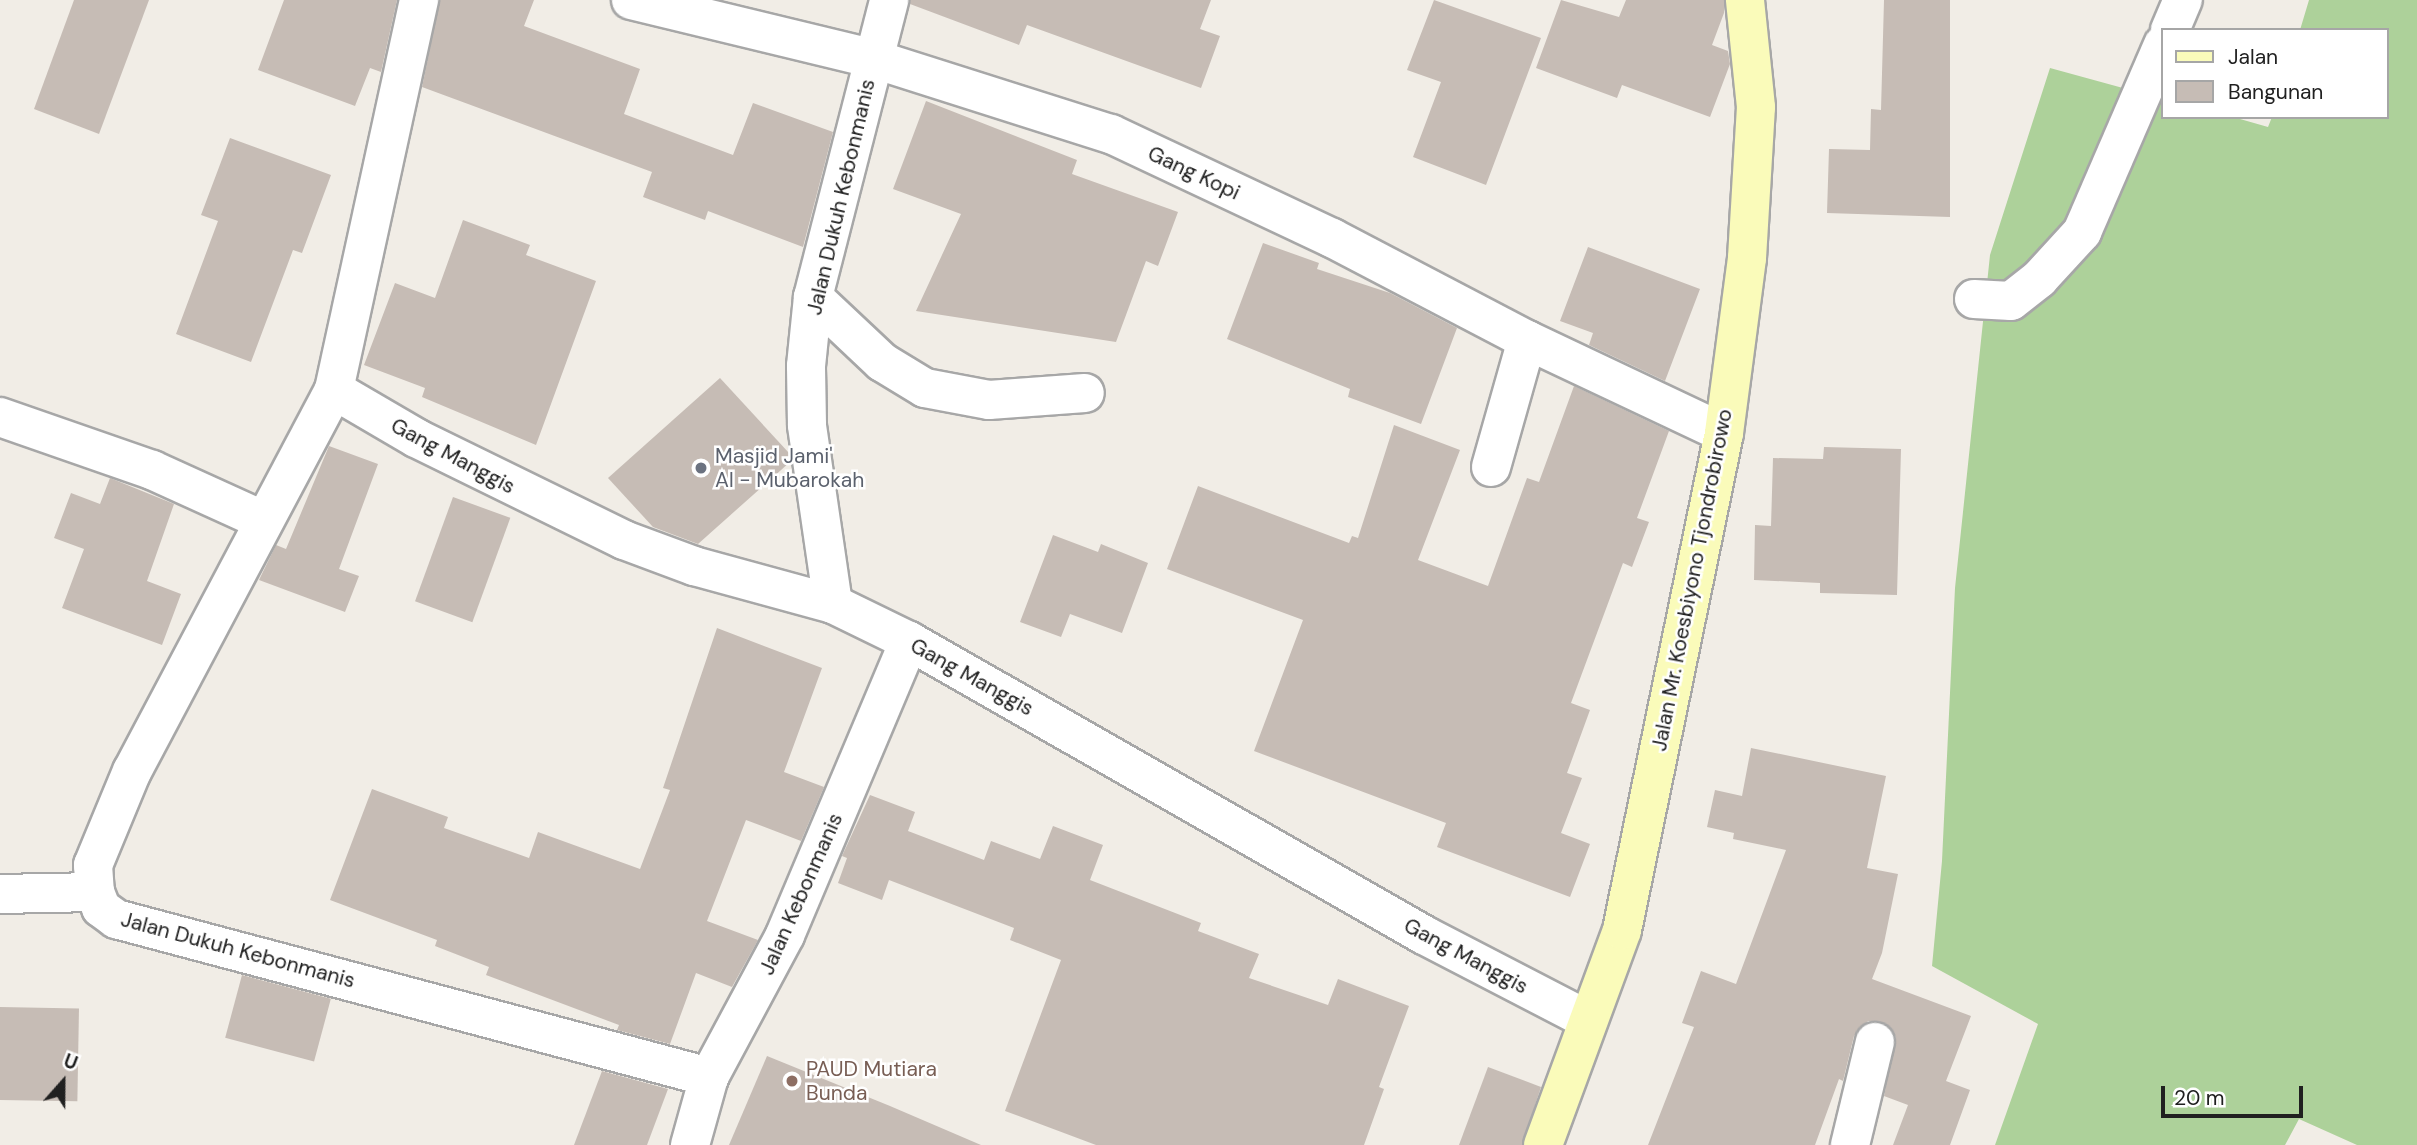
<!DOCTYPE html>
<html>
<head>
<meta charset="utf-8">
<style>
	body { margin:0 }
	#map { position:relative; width:2417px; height:1145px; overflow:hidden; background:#f1ede6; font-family:"DM Sans",sans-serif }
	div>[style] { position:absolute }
	.forest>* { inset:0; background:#add19a }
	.building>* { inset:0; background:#c6bcb5; transform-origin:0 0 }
	.roads { filter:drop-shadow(2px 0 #a7a7a7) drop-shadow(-2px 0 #a7a7a7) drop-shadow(0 2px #a7a7a7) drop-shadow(0 -2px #a7a7a7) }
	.minor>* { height:38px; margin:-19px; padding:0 19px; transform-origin:19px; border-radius:19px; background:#fff }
	.secondary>* { height:38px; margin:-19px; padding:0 19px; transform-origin:19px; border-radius:19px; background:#fafbba }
	.dots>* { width:19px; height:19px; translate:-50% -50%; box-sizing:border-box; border:4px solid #fff; border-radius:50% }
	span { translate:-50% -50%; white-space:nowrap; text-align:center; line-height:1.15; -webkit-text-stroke:5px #fff; paint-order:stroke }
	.street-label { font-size:21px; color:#202020 }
	.worship-label { font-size:21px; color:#5b616d }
	.left { translate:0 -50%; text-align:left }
	.education-label { font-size:21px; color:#785e54 }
	.legend { position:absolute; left:2161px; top:28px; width:228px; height:91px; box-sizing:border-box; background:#fff; border:2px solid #a6a6a6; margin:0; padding:9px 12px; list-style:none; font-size:21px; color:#202020 }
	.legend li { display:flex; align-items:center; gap:14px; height:35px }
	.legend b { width:35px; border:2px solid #a6a6a6 }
	.north { position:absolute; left:28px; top:1047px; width:70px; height:70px; -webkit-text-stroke:5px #fff; paint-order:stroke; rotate:21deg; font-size:19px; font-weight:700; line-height:28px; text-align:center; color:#202020 }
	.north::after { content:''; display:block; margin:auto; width:24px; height:32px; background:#202020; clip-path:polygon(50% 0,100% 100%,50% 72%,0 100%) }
	.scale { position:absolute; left:2161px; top:1086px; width:142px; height:32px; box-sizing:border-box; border:4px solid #202020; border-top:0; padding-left:9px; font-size:21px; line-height:24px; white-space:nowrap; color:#202020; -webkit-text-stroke:5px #fff; paint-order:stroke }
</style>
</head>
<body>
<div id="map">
	<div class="forest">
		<div style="clip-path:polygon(2309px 0,2417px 0,2417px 1145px,2357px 1145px,2299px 1119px,2285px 1145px,1995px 1145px,2038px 1024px,1932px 966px,1942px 861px,1955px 588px,1990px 255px,2050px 68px,2163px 99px,2163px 117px,2233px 117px,2268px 127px,2272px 117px,2387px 117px,2387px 30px,2300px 30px)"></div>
	</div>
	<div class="building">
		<div style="clip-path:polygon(74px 0,149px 0,99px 134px,34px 109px)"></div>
		<div style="clip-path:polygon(284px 0,397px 0,381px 72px,370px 68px,355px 106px,258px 70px)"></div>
		<div style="clip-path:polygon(440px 0,534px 0,524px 26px,640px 69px,624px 114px,733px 155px,753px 103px,833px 132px,803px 247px,708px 211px,705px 220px,643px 197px,652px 172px,422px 87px)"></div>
		<div style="clip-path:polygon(910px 0,1211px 0,1200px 29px,1220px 36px,1201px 88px,1027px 25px,1019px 45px,910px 4px)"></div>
		<div style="clip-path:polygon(1434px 0,1541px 38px,1486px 185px,1413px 157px,1441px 82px,1407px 70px)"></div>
		<div style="clip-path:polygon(1561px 0,1619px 17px,1626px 0,1724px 0,1724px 13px,1712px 45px,1728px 51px,1730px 64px,1710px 117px,1622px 85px,1617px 98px,1536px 68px)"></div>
		<div style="clip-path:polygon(1884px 0,1950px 0,1950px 217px,1827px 213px,1829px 149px,1870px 150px,1871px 109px,1881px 110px)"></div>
		<div style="clip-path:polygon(926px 101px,1077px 160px,1072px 174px,1178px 212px,1158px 266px,1146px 261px,1116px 342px,916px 311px,961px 214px,893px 189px)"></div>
		<div style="clip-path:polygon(230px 138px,331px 175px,302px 253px,293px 250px,251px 362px,176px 334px,218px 221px,201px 215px)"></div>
		<div style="clip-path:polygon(463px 220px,530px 245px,526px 255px,596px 281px,536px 445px,422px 397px,425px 388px,364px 365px,395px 283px,435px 298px)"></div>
		<div style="clip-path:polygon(1263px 243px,1319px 263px,1317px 269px,1390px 293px,1457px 328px,1421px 424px,1348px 397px,1350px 389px,1227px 339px)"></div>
		<div style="clip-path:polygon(1588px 247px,1700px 289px,1665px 381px,1589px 345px,1593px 333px,1560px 321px)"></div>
		<div style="clip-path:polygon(720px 378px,789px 453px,790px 462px,698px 544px,653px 527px,608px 478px)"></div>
		<div style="clip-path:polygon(1574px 386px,1669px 431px,1637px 518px,1649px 522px,1632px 567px,1623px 563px,1571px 703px,1590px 710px,1567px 773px,1582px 778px,1561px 833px,1590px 844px,1570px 897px,1437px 847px,1446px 823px,1254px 751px,1303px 620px,1167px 569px,1198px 486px,1349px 543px,1352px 536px,1358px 538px,1394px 425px,1460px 450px,1418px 560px,1488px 586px,1527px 478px,1539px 482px)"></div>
		<div style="clip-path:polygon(329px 446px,378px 464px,339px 569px,359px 576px,345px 612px,259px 580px,276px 545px,286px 549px)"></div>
		<div style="clip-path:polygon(1824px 447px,1901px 449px,1897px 595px,1820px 593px,1820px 583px,1754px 580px,1755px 525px,1771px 526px,1773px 458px,1823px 459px)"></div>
		<div style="clip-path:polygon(110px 478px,174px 504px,147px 581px,181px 594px,162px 645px,62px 608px,84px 549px,54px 538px,71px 493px,100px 504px)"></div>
		<div style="left:453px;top:497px;width:61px;height:111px;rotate:20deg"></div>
		<div style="clip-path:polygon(1053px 535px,1098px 552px,1101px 544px,1148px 563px,1122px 633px,1070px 614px,1061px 637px,1020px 622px)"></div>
		<div style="clip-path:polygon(717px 628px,822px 668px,784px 772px,824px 787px,801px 841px,746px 820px,707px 921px,758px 940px,732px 987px,696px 973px,670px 1044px,617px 1030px,619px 1025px,486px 975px,489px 967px,435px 946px,437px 940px,330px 900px,372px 789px,448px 817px,444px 828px,529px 858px,538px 832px,640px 869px,670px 790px,663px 788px)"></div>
		<div style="clip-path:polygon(1751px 748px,1886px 776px,1867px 868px,1898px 874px,1882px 953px,1872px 979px,1971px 1016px,1946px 1081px,1970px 1090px,1950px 1145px,1893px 1145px,1908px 1105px,1884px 1096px,1896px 1037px,1879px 1021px,1868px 1021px,1854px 1036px,1843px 1081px,1839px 1079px,1815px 1145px,1648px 1145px,1694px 1027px,1682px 1023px,1701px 971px,1736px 984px,1786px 850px,1733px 839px,1734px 833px,1707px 827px,1715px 790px,1742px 796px)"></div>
		<div style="clip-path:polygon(870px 795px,915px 812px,908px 831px,984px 860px,991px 841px,1040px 859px,1053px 826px,1103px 845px,1090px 880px,1201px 923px,1198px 931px,1259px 954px,1249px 978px,1328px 1005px,1338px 979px,1409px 1006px,1379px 1087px,1384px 1089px,1364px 1145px,1096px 1145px,1005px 1111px,1061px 960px,1010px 940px,1014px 928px,889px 880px,882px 900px,838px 883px,847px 858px,842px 856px)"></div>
		<div style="left:242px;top:975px;width:92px;height:65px;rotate:15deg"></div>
		<div style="left:0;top:1007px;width:79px;height:93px;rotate:1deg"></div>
		<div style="clip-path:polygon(767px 1056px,890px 1106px,981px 1145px,729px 1145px)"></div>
		<div style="clip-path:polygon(1488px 1067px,1541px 1087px,1522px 1145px,1459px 1145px)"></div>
		<div style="clip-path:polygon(602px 1071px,668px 1089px,647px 1145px,574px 1145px)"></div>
	</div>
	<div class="roads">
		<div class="minor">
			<div style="left:419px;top:0;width:399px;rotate:102.3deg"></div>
			<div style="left:334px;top:390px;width:431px;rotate:117.9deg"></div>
			<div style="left:132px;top:771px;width:102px;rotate:112.5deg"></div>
			<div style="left:93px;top:865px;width:27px;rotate:86deg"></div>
			<div style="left:95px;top:892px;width:17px;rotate:69deg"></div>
			<div style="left:101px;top:908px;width:19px;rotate:36deg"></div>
			<div style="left:116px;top:919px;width:614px;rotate:14.92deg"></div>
			<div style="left:631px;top:0;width:250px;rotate:13.6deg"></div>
			<div style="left:874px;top:59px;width:249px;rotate:17.6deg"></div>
			<div style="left:1111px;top:134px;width:244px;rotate:25.2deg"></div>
			<div style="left:1332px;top:238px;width:220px;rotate:27.6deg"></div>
			<div style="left:1527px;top:340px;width:218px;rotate:25.3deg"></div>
			<div style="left:2170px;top:30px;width:33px;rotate:-67deg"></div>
			<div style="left:813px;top:297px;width:95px;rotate:43.3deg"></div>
			<div style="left:882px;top:362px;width:50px;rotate:31.2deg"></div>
			<div style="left:925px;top:388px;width:65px;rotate:10.6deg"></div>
			<div style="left:989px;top:400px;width:96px;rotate:-4.2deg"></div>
			<div style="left:1974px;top:299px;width:37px;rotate:3deg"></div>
			<div style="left:2011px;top:301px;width:36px;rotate:-38deg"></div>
			<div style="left:2039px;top:279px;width:64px;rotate:-47.5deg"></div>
			<div style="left:2082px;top:232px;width:204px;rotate:-66.6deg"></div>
			<div style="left:334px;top:390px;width:95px;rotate:30.3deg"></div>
			<div style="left:416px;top:438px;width:232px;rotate:26.1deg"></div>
			<div style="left:624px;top:540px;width:75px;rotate:20.4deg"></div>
			<div style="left:694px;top:566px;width:144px;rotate:15.3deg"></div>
			<div style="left:833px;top:604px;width:85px;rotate:26deg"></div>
			<div style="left:909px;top:641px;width:593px;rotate:29.72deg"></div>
			<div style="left:1424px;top:935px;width:182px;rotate:27.4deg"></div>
			<div style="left:0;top:417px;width:161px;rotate:19.2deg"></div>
			<div style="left:152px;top:470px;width:121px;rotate:24.4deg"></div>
			<div style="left:1491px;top:467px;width:132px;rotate:-74.2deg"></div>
			<div style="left:833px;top:604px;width:181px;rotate:-98.3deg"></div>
			<div style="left:807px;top:425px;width:59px;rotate:-91deg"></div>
			<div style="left:806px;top:366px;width:69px;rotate:-84.2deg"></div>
			<div style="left:813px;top:297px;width:307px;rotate:-75.6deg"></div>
			<div style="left:0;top:894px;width:95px;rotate:-1.2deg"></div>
			<div style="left:690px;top:1145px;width:71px;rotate:-74.4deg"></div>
			<div style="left:709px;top:1077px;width:161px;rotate:-61.8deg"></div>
			<div style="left:785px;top:935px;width:319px;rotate:-67.1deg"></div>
			<div style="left:1850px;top:1145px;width:106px;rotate:-76.4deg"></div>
		</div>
		<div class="secondary">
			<div style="left:1543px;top:1145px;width:229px;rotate:-69.8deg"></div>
			<div style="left:1622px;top:930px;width:507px;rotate:-78.4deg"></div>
			<div style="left:1724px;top:433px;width:177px;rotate:-82.5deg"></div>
			<div style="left:1747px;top:258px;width:151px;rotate:-86.6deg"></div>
			<div style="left:1756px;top:107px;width:108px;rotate:-95.9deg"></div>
		</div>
	</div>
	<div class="dots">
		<div style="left:701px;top:468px;background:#6b7280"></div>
		<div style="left:792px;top:1081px;background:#8d6e63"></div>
	</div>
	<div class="street-label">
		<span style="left:1194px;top:173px;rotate:25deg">Gang Kopi</span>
		<span style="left:841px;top:197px;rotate:-77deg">Jalan Dukuh Kebonmanis</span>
		<span style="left:453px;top:456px;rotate:28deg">Gang Manggis</span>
		<span style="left:1692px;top:580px;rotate:-79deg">Jalan Mr. Koesbiyono Tjondrobirowo</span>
		<span style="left:972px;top:677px;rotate:29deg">Gang Manggis</span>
		<span style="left:801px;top:894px;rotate:-66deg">Jalan Kebonmanis</span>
		<span style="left:238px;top:950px;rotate:15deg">Jalan Dukuh Kebonmanis</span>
		<span style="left:1466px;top:956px;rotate:28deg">Gang Manggis</span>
	</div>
	<div class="worship-label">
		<span class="left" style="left:715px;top:468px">Masjid Jami'<br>Al - Mubarokah</span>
	</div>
	<div class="education-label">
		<span class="left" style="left:806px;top:1081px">PAUD Mutiara<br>Bunda</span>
	</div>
	<ul class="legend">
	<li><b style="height:9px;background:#fafbba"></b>Jalan</li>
	<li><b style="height:19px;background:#c6bcb5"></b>Bangunan</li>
	</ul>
	<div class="north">U</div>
	<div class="scale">20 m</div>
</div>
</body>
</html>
